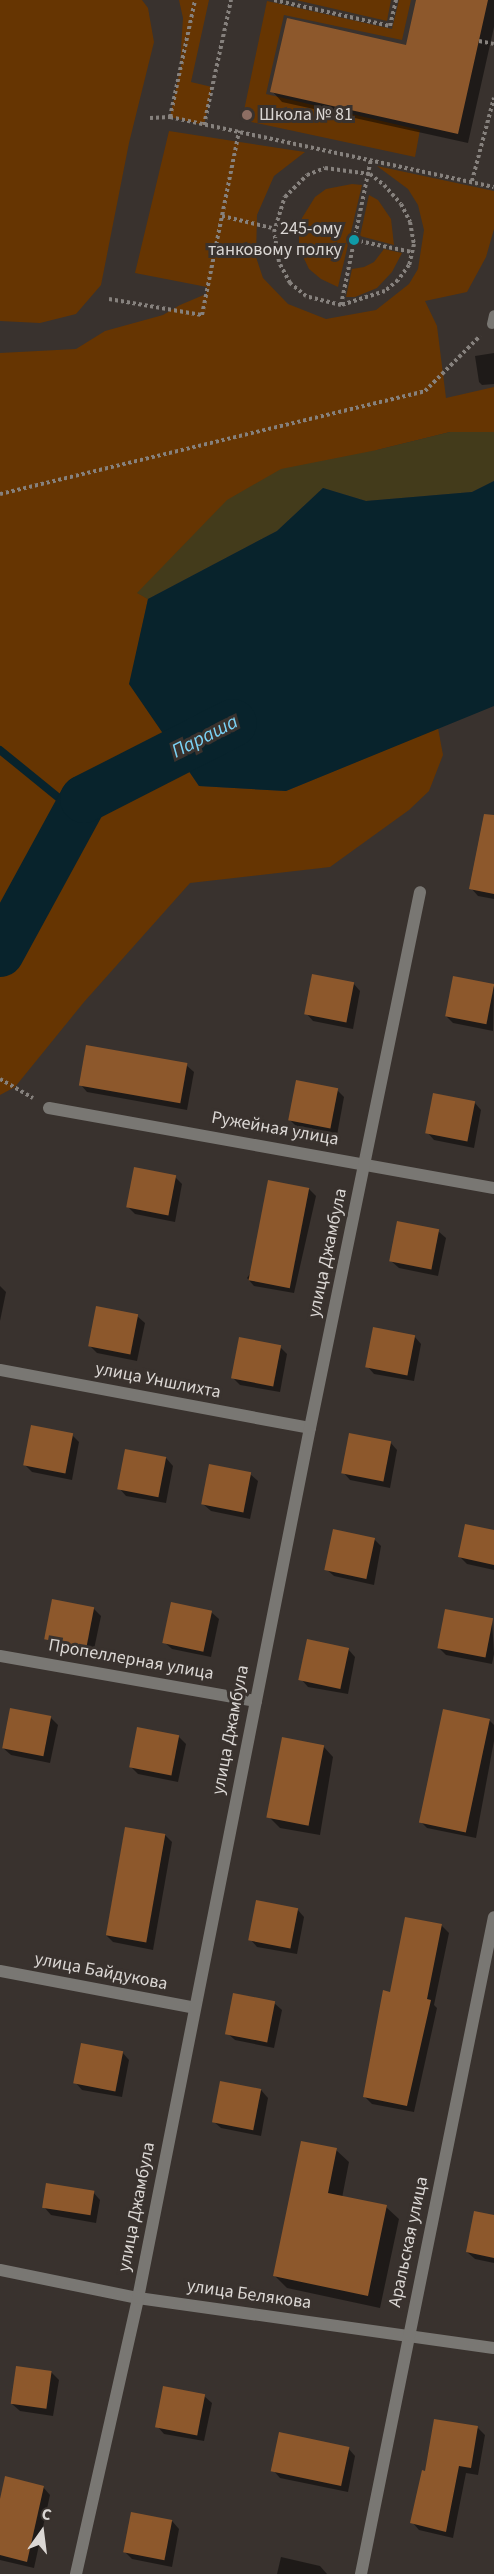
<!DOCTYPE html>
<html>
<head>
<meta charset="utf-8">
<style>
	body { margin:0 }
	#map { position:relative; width:494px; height:2574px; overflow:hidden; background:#39322e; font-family:"Source Sans 3",sans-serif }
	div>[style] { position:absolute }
	.green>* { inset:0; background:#663502 }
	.sand>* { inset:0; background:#433b1b }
	.water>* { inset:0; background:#08232c }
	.shadow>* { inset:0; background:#0007 }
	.stream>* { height:8px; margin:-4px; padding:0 4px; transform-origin:4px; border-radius:4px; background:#08232c }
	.river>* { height:48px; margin:-24px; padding:0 24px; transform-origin:24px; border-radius:24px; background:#08232c }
	.building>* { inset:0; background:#8d582c; transform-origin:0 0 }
	.path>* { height:4px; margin-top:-2px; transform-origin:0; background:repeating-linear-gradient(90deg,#86817d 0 3px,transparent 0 6px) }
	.service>* { height:10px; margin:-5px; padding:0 5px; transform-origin:5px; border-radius:5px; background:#797773 }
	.minor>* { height:12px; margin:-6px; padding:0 6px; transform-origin:6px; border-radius:6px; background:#797773 }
	.dots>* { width:16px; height:16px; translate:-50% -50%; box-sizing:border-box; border:3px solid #39322e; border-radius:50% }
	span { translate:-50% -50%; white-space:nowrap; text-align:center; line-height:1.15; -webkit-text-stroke:6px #39322e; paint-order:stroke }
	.poi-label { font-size:18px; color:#dbd7d4 }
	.left { translate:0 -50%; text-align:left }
	.right { translate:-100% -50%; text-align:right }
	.street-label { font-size:18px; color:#dbd7d4 }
	.water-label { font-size:20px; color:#7bd2f5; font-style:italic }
	.north { position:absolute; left:12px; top:2502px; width:60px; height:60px; -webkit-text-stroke:4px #39322e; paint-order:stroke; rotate:14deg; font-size:16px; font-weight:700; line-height:24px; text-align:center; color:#dbd7d4 }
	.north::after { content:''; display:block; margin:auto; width:21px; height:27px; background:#dbd7d4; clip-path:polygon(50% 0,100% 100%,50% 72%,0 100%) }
</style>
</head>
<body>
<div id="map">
	<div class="green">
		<div style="clip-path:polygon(0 0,142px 0,148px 8px,154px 42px,129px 143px,101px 285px,76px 314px,40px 323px,0 321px)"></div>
		<div style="clip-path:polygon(179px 0,209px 0,191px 82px,212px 87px,204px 125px,170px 117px,190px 23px,180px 65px,183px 18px)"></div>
		<div style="clip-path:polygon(296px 0,391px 0,387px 21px)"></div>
		<div style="clip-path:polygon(399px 0,411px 0,402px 40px,284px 15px,266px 94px,420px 130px,415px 157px,242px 120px,267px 1px,392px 29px)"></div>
		<div style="clip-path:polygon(169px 131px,305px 152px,274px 176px,257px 215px,256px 257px,263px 278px,288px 304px,326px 319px,376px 310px,409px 284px,418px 269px,424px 230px,418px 205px,408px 189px,377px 166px,494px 191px,494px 229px,486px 257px,467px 292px,425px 301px,437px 326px,446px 398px,494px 387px,494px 432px,450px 432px,377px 450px,138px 593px,148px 599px,130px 684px,199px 786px,286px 791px,438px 728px,443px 755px,429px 791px,409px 810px,330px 867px,190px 883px,84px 1002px,15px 1087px,0 1095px,0 353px,76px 349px,105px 331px,163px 315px,180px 305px,206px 294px,207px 287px,135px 273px)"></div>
		<div style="clip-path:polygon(352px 184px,362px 185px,338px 287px,321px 279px,309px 269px,299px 248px,299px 233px,302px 218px,315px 197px,326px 189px)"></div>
		<div style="clip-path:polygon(369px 195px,378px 200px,391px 219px,394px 245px,360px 236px)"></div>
		<div style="clip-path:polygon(384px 249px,402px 253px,392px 272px,377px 288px,355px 297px,346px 297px,352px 269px,364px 267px,374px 262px)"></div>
	</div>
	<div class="sand">
		<div style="clip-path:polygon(450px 432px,494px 432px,494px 481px,472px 492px,366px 501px,323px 488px,277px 531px,148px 599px,137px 593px,227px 500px,281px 469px,377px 450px)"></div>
	</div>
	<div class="water">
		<div style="clip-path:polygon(494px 481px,494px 706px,286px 791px,199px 786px,129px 684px,148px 599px,277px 531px,323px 488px,366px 501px,472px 492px)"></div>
	</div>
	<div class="shadow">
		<div style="clip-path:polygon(418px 0,494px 0,494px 27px,468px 143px,282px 102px,272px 91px,407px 47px)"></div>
		<div style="clip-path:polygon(494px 353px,494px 384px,482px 385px,479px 382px,475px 356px)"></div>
		<div style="clip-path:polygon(494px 854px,494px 899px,478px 896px,471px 888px)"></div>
		<div style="clip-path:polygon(353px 983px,360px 991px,353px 1029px,313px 1021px,306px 1013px)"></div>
		<div style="clip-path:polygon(494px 986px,493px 1031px,453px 1023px,446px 1016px)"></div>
		<div style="clip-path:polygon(186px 1065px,194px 1072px,187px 1110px,87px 1092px,80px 1084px)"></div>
		<div style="clip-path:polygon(337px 1090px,344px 1097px,337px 1135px,297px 1127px,290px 1120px)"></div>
		<div style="clip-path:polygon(474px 1102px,481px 1110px,474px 1148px,434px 1140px,427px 1132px)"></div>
		<div style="clip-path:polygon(175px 1177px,182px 1184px,175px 1222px,135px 1214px,128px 1207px)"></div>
		<div style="clip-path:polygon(309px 1189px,316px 1196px,294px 1293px,254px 1286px,247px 1278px)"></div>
		<div style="clip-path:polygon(438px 1231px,446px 1238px,438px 1276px,399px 1268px,391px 1261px)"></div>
		<div style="clip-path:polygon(0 1286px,6px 1292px,0 1321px)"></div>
		<div style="clip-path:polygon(137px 1316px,145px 1323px,137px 1361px,97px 1353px,90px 1346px)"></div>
		<div style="clip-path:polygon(414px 1336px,421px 1344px,414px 1381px,374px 1374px,367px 1366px)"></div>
		<div style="clip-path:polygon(280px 1347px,287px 1354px,280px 1392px,240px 1385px,232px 1377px)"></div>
		<div style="clip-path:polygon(72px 1435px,79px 1442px,72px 1480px,32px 1472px,25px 1465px)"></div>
		<div style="clip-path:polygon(390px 1442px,397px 1450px,390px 1488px,350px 1480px,343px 1472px)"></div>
		<div style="clip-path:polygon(166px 1458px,173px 1466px,166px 1503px,126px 1496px,119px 1488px)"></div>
		<div style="clip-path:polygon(250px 1474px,258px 1481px,250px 1519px,211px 1511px,203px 1504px)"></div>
		<div style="clip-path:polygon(494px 1531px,494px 1570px,467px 1564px,460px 1557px)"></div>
		<div style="clip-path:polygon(374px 1539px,381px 1546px,374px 1585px,334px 1576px,326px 1569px)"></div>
		<div style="clip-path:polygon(93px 1608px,101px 1616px,93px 1654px,54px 1646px,46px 1638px)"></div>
		<div style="clip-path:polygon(211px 1612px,219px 1619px,211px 1657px,172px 1649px,164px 1642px)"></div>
		<div style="clip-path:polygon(492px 1620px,494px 1654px,492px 1664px,446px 1655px,439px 1648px)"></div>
		<div style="clip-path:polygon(348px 1649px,355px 1657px,348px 1694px,308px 1687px,301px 1679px)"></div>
		<div style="clip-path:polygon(51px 1718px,58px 1725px,50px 1763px,11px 1755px,3px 1748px)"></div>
		<div style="clip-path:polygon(489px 1720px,494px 1725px,494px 1741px,476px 1838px,427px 1828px,420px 1821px)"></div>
		<div style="clip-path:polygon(178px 1736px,186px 1744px,178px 1782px,138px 1774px,131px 1767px)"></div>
		<div style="clip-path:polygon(323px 1746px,333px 1757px,320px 1835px,280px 1828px,269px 1817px)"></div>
		<div style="clip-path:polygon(165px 1835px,172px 1842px,153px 1950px,113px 1942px,106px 1935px)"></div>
		<div style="clip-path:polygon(297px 1909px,304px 1917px,297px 1954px,257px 1947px,250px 1939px)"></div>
		<div style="clip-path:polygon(441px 1925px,449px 1933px,434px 2005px,437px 2008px,414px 2112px,372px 2104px,365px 2097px,392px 1994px)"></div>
		<div style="clip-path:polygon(274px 2003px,282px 2010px,274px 2048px,235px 2040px,227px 2033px)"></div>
		<div style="clip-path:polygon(122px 2052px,129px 2060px,122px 2097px,82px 2090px,75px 2082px)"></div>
		<div style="clip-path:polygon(261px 2090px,268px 2098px,261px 2136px,221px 2128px,213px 2121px)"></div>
		<div style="clip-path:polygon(336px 2150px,349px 2162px,342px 2198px,386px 2207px,399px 2219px,380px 2308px,287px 2288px,275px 2276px)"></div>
		<div style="clip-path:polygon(93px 2192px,100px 2200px,96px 2223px,51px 2215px,44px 2207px)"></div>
		<div style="clip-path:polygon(494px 2217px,494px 2263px,475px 2259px,467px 2252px)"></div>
		<div style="clip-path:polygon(51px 2372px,59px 2380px,53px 2416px,20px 2411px,12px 2404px)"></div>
		<div style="clip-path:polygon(204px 2396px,212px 2403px,204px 2441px,164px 2434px,157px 2426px)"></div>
		<div style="clip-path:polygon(478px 2428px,485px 2435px,478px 2475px,466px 2473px,453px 2538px,419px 2530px,412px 2522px,426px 2473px)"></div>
		<div style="clip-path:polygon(348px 2448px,355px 2456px,348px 2492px,280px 2478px,273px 2470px)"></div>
		<div style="clip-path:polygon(43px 2487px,50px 2495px,34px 2568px,0 2560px,0 2506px)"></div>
		<div style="clip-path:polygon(172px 2521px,179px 2529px,172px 2567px,132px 2559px,124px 2551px)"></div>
		<div style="clip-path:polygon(281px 2557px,320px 2566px,327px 2574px,277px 2574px)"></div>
	</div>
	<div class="stream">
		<div style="left:0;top:750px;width:98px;rotate:39.2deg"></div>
	</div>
	<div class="river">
		<div style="left:0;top:953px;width:175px;rotate:-61.4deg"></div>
		<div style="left:84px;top:799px;width:167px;rotate:-27deg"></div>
	</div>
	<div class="building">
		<div style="clip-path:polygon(416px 0,488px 0,458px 134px,270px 92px,287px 18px,406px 45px)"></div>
		<div style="clip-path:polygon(484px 814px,494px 815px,494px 894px,469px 889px)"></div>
		<div style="left:312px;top:974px;width:43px;height:41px;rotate:11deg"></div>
		<div style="left:453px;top:976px;width:42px;height:41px;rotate:11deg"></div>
		<div style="left:86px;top:1045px;width:103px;height:41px;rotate:10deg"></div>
		<div style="left:296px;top:1080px;width:43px;height:41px;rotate:11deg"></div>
		<div style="left:433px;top:1093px;width:43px;height:41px;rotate:11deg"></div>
		<div style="left:134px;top:1167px;width:43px;height:41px;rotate:11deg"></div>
		<div style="left:268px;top:1180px;width:42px;height:102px;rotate:11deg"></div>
		<div style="left:397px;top:1221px;width:43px;height:41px;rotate:11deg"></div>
		<div style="left:96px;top:1306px;width:43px;height:41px;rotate:11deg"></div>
		<div style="left:373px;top:1327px;width:43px;height:41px;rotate:11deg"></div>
		<div style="left:239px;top:1337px;width:43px;height:42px;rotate:11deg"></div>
		<div style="left:31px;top:1425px;width:43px;height:41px;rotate:11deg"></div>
		<div style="left:349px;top:1433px;width:43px;height:41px;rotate:11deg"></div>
		<div style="left:125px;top:1449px;width:42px;height:41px;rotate:11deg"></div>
		<div style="left:209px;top:1464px;width:43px;height:41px;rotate:11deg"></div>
		<div style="clip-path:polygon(465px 1524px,494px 1530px,494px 1565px,458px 1557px)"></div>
		<div style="left:333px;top:1529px;width:43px;height:42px;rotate:12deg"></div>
		<div style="left:52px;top:1599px;width:43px;height:41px;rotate:11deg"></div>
		<div style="left:171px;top:1602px;width:42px;height:42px;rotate:12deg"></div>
		<div style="left:445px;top:1609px;width:49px;height:40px;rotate:11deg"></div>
		<div style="left:307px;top:1639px;width:43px;height:42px;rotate:12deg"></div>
		<div style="left:10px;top:1708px;width:42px;height:41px;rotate:11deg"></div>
		<div style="left:443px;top:1709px;width:48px;height:116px;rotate:12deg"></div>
		<div style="left:137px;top:1727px;width:43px;height:41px;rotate:11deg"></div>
		<div style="left:282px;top:1737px;width:43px;height:82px;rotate:11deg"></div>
		<div style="left:125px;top:1827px;width:41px;height:110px;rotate:10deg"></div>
		<div style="left:256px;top:1900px;width:43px;height:41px;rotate:11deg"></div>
		<div style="clip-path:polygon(405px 1917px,442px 1924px,427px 1999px,431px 2000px,407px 2106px,363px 2097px,383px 1990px,390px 1992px)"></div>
		<div style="left:233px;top:1993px;width:43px;height:42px;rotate:11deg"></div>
		<div style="left:81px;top:2043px;width:43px;height:41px;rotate:11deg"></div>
		<div style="left:220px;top:2081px;width:42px;height:42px;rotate:11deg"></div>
		<div style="clip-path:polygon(301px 2141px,337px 2148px,328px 2193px,387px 2205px,368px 2296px,273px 2276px)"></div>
		<div style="left:46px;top:2183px;width:49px;height:25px;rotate:9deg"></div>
		<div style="clip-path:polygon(474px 2211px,494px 2215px,494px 2258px,466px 2252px)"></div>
		<div style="left:16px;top:2366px;width:36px;height:38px;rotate:8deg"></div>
		<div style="left:163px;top:2386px;width:43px;height:42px;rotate:11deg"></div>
		<div style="clip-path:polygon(434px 2419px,478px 2426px,471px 2468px,459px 2466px,446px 2532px,410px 2523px,422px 2470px,425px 2471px)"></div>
		<div style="left:279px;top:2432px;width:72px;height:40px;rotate:12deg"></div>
		<div style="clip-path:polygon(5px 2476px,44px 2486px,27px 2562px,0 2555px,0 2499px)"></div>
		<div style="left:131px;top:2512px;width:42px;height:41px;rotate:11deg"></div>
	</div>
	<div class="path">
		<div style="left:274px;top:0;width:119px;rotate:12.6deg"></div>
		<div style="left:390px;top:26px;width:27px;rotate:-77deg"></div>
		<div style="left:479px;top:41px;width:15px;rotate:11deg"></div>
		<div style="left:170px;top:117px;width:120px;rotate:-77.9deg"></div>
		<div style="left:150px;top:118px;width:20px;rotate:-3deg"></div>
		<div style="left:170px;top:117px;width:331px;rotate:12.2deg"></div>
		<div style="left:204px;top:125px;width:128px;rotate:-77.8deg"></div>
		<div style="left:325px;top:168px;width:45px;rotate:7.6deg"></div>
		<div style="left:370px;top:174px;width:18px;rotate:38deg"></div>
		<div style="left:384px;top:185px;width:25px;rotate:48deg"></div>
		<div style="left:401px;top:204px;width:20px;rotate:63deg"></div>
		<div style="left:410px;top:222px;width:22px;rotate:80deg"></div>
		<div style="left:414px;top:244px;width:22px;rotate:103deg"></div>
		<div style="left:409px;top:265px;width:19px;rotate:126deg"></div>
		<div style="left:398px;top:280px;width:17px;rotate:140deg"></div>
		<div style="left:385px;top:291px;width:46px;rotate:162.3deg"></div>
		<div style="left:341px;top:305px;width:36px;rotate:-166deg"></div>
		<div style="left:306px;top:296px;width:21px;rotate:-141deg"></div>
		<div style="left:290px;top:283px;width:24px;rotate:-118deg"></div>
		<div style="left:279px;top:262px;width:30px;rotate:-99deg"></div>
		<div style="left:274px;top:232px;width:37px;rotate:-73deg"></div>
		<div style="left:285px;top:197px;width:31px;rotate:-45deg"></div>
		<div style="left:307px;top:175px;width:19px;rotate:-21deg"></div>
		<div style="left:472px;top:181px;width:86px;rotate:-75.2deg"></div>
		<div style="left:222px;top:216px;width:51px;rotate:13.5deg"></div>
		<div style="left:354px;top:240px;width:59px;rotate:11.7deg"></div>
		<div style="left:109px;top:299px;width:94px;rotate:9.8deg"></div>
		<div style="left:202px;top:315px;width:188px;rotate:-78.6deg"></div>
		<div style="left:341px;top:305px;width:149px;rotate:-78.4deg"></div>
		<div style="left:0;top:494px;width:437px;rotate:-13.6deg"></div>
		<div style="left:425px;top:391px;width:78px;rotate:-45deg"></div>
		<div style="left:0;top:1079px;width:38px;rotate:30deg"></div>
	</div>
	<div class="service">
		<div style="left:492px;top:324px;width:9px;rotate:-77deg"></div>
	</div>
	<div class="minor">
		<div style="left:49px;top:1108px;width:452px;rotate:10.2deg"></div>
		<div style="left:0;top:1370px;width:315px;rotate:10.6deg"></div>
		<div style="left:0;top:1656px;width:260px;rotate:10deg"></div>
		<div style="left:0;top:1971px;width:198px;rotate:10.7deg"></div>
		<div style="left:0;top:2270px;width:141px;rotate:11.5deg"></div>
		<div style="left:138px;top:2298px;width:359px;rotate:8deg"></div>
		<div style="left:76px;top:2574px;width:283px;rotate:-77.3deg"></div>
		<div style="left:138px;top:2298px;width:887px;rotate:-78.82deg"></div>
		<div style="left:310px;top:1428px;width:547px;rotate:-78.4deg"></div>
		<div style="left:361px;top:2574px;width:670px;rotate:-78.56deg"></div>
	</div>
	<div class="dots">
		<div style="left:247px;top:115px;background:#8d6e63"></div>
		<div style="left:354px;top:240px;background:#0f9aa8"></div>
	</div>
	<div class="poi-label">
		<span class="left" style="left:259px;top:115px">Школа № 81</span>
		<span class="right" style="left:342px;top:240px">245-ому<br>танковому полку</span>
	</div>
	<div class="street-label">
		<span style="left:275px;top:1129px;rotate:10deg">Ружейная улица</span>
		<span style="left:328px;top:1253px;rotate:-78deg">улица Джамбула</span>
		<span style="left:158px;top:1381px;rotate:11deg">улица Уншлихта</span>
		<span style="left:131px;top:1660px;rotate:10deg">Пропеллерная улица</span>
		<span style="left:231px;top:1730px;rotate:-79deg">улица Джамбула</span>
		<span style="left:101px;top:1972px;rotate:11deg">улица Байдукова</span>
		<span style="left:137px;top:2207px;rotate:-79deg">улица Джамбула</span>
		<span style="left:409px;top:2242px;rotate:-78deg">Аральская улица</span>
		<span style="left:249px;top:2295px;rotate:8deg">улица Белякова</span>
	</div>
	<div class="water-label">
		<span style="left:205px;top:737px;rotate:-27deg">Параша</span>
	</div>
	<div class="north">С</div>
</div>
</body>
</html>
